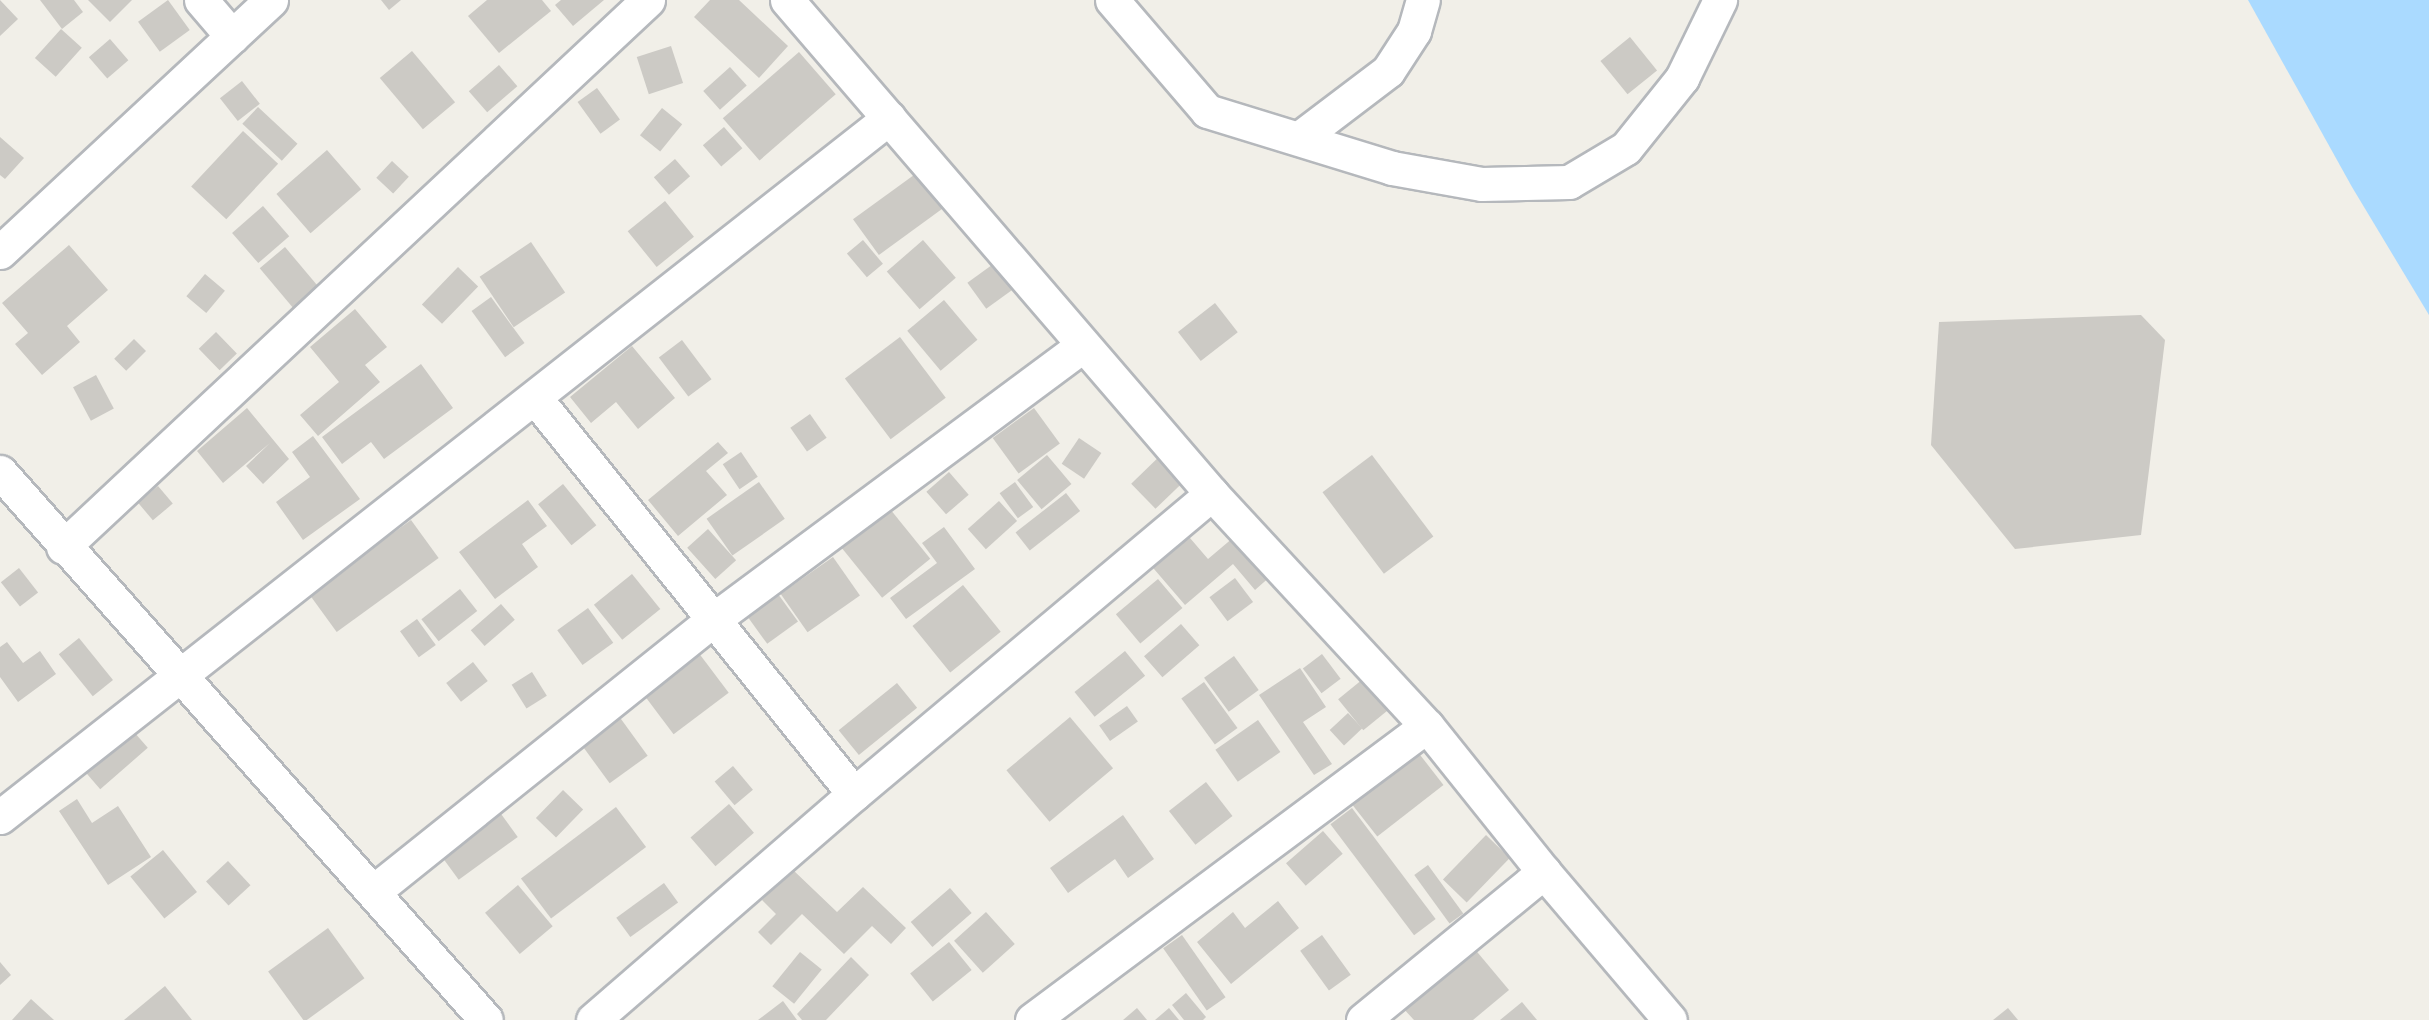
<!DOCTYPE html>
<html>
<head>
<meta charset="utf-8">
<style>
	body { margin:0 }
	#map { position:relative; width:2429px; height:1020px; overflow:hidden; background:#f1efe8; font-family:"Varela Round",sans-serif }
	div>[style] { position:absolute }
	.water>* { inset:0; background:#aadaff }
	.building>* { inset:0; background:#cccac5; transform-origin:0 0 }
	.roads { filter:drop-shadow(2px 0 #b5b8bc) drop-shadow(-2px 0 #b5b8bc) drop-shadow(0 2px #b5b8bc) drop-shadow(0 -2px #b5b8bc) }
	.minor>* { height:33px; margin:-16.5px; padding:0 16.5px; transform-origin:16.5px; border-radius:16.5px; background:#fff }
	span { translate:-50% -50%; white-space:nowrap; text-align:center; line-height:1.15; -webkit-text-stroke:6px #fff; paint-order:stroke }
</style>
</head>
<body>
<div id="map">
	<div class="water">
		<div style="clip-path:polygon(2248px 0,2429px 0,2429px 315px,2352px 187px)"></div>
	</div>
	<div class="building">
		<div style="clip-path:polygon(0 0,18px 19px,0 36px)"></div>
		<div style="clip-path:polygon(40px 0,74px 0,83px 12px,62px 29px)"></div>
		<div style="clip-path:polygon(88px 0,132px 0,110px 22px)"></div>
		<div style="left:168px;top:0;width:37px;height:37px;rotate:54deg"></div>
		<div style="clip-path:polygon(381px 0,401px 0,389px 10px)"></div>
		<div style="clip-path:polygon(487px 0,542px 0,551px 11px,499px 53px,468px 16px)"></div>
		<div style="clip-path:polygon(561px 0,604px 0,573px 26px,555px 5px)"></div>
		<div style="clip-path:polygon(710px 0,739px 0,788px 46px,759px 78px,694px 17px)"></div>
		<div style="left:61px;top:29px;width:28px;height:39px;rotate:42deg"></div>
		<div style="left:1630px;top:37px;width:43px;height:38px;rotate:51deg"></div>
		<div style="left:110px;top:39px;width:28px;height:28px;rotate:49deg"></div>
		<div style="left:671px;top:46px;width:39px;height:36px;rotate:72deg"></div>
		<div style="left:412px;top:51px;width:67px;height:42px;rotate:50deg"></div>
		<div style="left:799px;top:52px;width:56px;height:101px;rotate:49deg"></div>
		<div style="left:499px;top:65px;width:28px;height:40px;rotate:49deg"></div>
		<div style="left:730px;top:67px;width:25px;height:36px;rotate:48deg"></div>
		<div style="left:242px;top:81px;width:29px;height:28px;rotate:52deg"></div>
		<div style="left:597px;top:88px;width:39px;height:24px;rotate:54deg"></div>
		<div style="left:258px;top:107px;width:54px;height:23px;rotate:43deg"></div>
		<div style="left:662px;top:108px;width:26px;height:35px;rotate:39deg"></div>
		<div style="left:724px;top:127px;width:28px;height:28px;rotate:49deg"></div>
		<div style="left:243px;top:131px;width:48px;height:76px;rotate:43deg"></div>
		<div style="clip-path:polygon(0 137px,24px 158px,5px 179px,0 175px)"></div>
		<div style="left:327px;top:150px;width:52px;height:67px;rotate:49deg"></div>
		<div style="left:675px;top:159px;width:23px;height:28px;rotate:49deg"></div>
		<div style="left:392px;top:161px;width:23px;height:23px;rotate:43deg"></div>
		<div style="left:925px;top:167px;width:44px;height:89px;rotate:54deg"></div>
		<div style="left:665px;top:201px;width:46px;height:48px;rotate:51deg"></div>
		<div style="left:263px;top:206px;width:40px;height:41px;rotate:49deg"></div>
		<div style="left:863px;top:240px;width:31px;height:21px;rotate:50deg"></div>
		<div style="left:923px;top:240px;width:50px;height:48px;rotate:49deg"></div>
		<div style="left:531px;top:242px;width:61px;height:62px;rotate:56deg"></div>
		<div style="clip-path:polygon(69px 245px,108px 290px,67px 326px,80px 342px,42px 375px,15px 344px,28px 333px,2px 303px)"></div>
		<div style="left:285px;top:247px;width:54px;height:33px;rotate:50deg"></div>
		<div style="left:1003px;top:257px;width:32px;height:44px;rotate:54deg"></div>
		<div style="left:458px;top:267px;width:28px;height:52px;rotate:44deg"></div>
		<div style="left:205px;top:274px;width:26px;height:29px;rotate:40deg"></div>
		<div style="left:491px;top:297px;width:57px;height:24px;rotate:54deg"></div>
		<div style="left:944px;top:300px;width:52px;height:48px;rotate:50deg"></div>
		<div style="left:1215px;top:303px;width:37px;height:47px;rotate:52deg"></div>
		<div style="clip-path:polygon(355px 309px,387px 347px,365px 365px,380px 382px,318px 436px,300px 415px,339px 382px,310px 347px)"></div>
		<div style="clip-path:polygon(2141px 315px,2165px 340px,2141px 535px,2015px 549px,1931px 445px,1939px 322px)"></div>
		<div style="left:216px;top:332px;width:30px;height:24px;rotate:46deg"></div>
		<div style="left:900px;top:337px;width:76px;height:69px;rotate:53deg"></div>
		<div style="left:134px;top:339px;width:17px;height:28px;rotate:45deg"></div>
		<div style="left:682px;top:340px;width:49px;height:29px;rotate:53deg"></div>
		<div style="clip-path:polygon(632px 346px,675px 398px,638px 429px,616px 402px,591px 423px,570px 397px)"></div>
		<div style="clip-path:polygon(421px 364px,453px 408px,384px 459px,371px 442px,342px 464px,322px 437px)"></div>
		<div style="left:96px;top:375px;width:38px;height:26px;rotate:62deg"></div>
		<div style="clip-path:polygon(247px 408px,289px 459px,263px 484px,246px 466px,270px 443px,223px 483px,197px 451px)"></div>
		<div style="left:1034px;top:408px;width:44px;height:51px;rotate:54deg"></div>
		<div style="left:810px;top:414px;width:29px;height:24px;rotate:55deg"></div>
		<div style="clip-path:polygon(313px 436px,360px 499px,303px 540px,276px 502px,310px 477px,292px 452px)"></div>
		<div style="left:1079px;top:438px;width:27px;height:31px;rotate:34deg"></div>
		<div style="clip-path:polygon(718px 442px,728px 453px,706px 471px,727px 495px,678px 536px,648px 500px)"></div>
		<div style="left:1165px;top:451px;width:35px;height:47px;rotate:46deg"></div>
		<div style="left:741px;top:452px;width:30px;height:22px;rotate:56deg"></div>
		<div style="left:1047px;top:455px;width:38px;height:39px;rotate:50deg"></div>
		<div style="left:1372px;top:455px;width:102px;height:62px;rotate:53deg"></div>
		<div style="left:949px;top:472px;width:30px;height:30px;rotate:49deg"></div>
		<div style="left:759px;top:482px;width:45px;height:64px;rotate:55deg"></div>
		<div style="left:1015px;top:482px;width:31px;height:19px;rotate:54deg"></div>
		<div style="left:563px;top:484px;width:53px;height:32px;rotate:51deg"></div>
		<div style="left:158px;top:486px;width:23px;height:26px;rotate:50deg"></div>
		<div style="left:1066px;top:493px;width:23px;height:64px;rotate:52deg"></div>
		<div style="clip-path:polygon(528px 500px,547px 526px,522px 544px,538px 567px,495px 599px,459px 552px)"></div>
		<div style="left:999px;top:501px;width:27px;height:42px;rotate:48deg"></div>
		<div style="left:890px;top:509px;width:64px;height:62px;rotate:51deg"></div>
		<div style="left:411px;top:520px;width:47px;height:126px;rotate:54deg"></div>
		<div style="clip-path:polygon(1247px 526px,1273px 574px,1255px 590px,1233px 564px,1185px 605px,1148px 562px,1184px 531px,1208px 559px)"></div>
		<div style="clip-path:polygon(944px 527px,975px 569px,906px 619px,890px 598px,937px 563px,922px 543px)"></div>
		<div style="left:708px;top:529px;width:42px;height:28px;rotate:48deg"></div>
		<div style="left:833px;top:557px;width:47px;height:64px;rotate:55deg"></div>
		<div style="left:19px;top:568px;width:31px;height:23px;rotate:52deg"></div>
		<div style="left:632px;top:574px;width:45px;height:49px;rotate:51deg"></div>
		<div style="left:1235px;top:578px;width:30px;height:32px;rotate:53deg"></div>
		<div style="left:1158px;top:579px;width:38px;height:55px;rotate:50deg"></div>
		<div style="left:963px;top:585px;width:60px;height:65px;rotate:51deg"></div>
		<div style="left:460px;top:589px;width:28px;height:49px;rotate:52deg"></div>
		<div style="left:778px;top:594px;width:34px;height:38px;rotate:54deg"></div>
		<div style="left:501px;top:604px;width:21px;height:40px;rotate:49deg"></div>
		<div style="left:588px;top:608px;width:43px;height:38px;rotate:54deg"></div>
		<div style="left:417px;top:619px;width:32px;height:21px;rotate:54deg"></div>
		<div style="left:1181px;top:624px;width:28px;height:49px;rotate:49deg"></div>
		<div style="left:79px;top:638px;width:54px;height:26px;rotate:51deg"></div>
		<div style="clip-path:polygon(7px 642px,23px 663px,40px 651px,56px 674px,18px 702px,0 677px,0 647px)"></div>
		<div style="left:1125px;top:651px;width:32px;height:65px;rotate:51deg"></div>
		<div style="left:698px;top:652px;width:51px;height:69px;rotate:53deg"></div>
		<div style="left:1322px;top:654px;width:31px;height:24px;rotate:53deg"></div>
		<div style="left:1234px;top:656px;width:42px;height:37px;rotate:54deg"></div>
		<div style="left:473px;top:662px;width:24px;height:34px;rotate:52deg"></div>
		<div style="clip-path:polygon(1300px 668px,1326px 707px,1303px 722px,1332px 764px,1314px 775px,1259px 695px)"></div>
		<div style="left:532px;top:672px;width:28px;height:24px;rotate:58deg"></div>
		<div style="left:1363px;top:679px;width:40px;height:32px;rotate:51deg"></div>
		<div style="left:1204px;top:682px;width:57px;height:28px;rotate:54deg"></div>
		<div style="left:897px;top:683px;width:32px;height:75px;rotate:51deg"></div>
		<div style="left:1127px;top:706px;width:19px;height:34px;rotate:55deg"></div>
		<div style="left:613px;top:708px;width:59px;height:47px;rotate:54deg"></div>
		<div style="left:1348px;top:713px;width:21px;height:25px;rotate:47deg"></div>
		<div style="left:1070px;top:717px;width:67px;height:83px;rotate:50deg"></div>
		<div style="left:1258px;top:720px;width:39px;height:52px;rotate:55deg"></div>
		<div style="left:134px;top:732px;width:21px;height:63px;rotate:49deg"></div>
		<div style="left:1417px;top:751px;width:43px;height:84px;rotate:52deg"></div>
		<div style="left:733px;top:766px;width:31px;height:24px;rotate:50deg"></div>
		<div style="left:1206px;top:782px;width:43px;height:47px;rotate:52deg"></div>
		<div style="left:563px;top:790px;width:28px;height:39px;rotate:44deg"></div>
		<div style="clip-path:polygon(77px 799px,92px 823px,118px 806px,151px 857px,108px 885px,59px 811px)"></div>
		<div style="left:729px;top:804px;width:38px;height:51px;rotate:49deg"></div>
		<div style="left:496px;top:807px;width:37px;height:73px;rotate:54deg"></div>
		<div style="left:616px;top:807px;width:50px;height:119px;rotate:53deg"></div>
		<div style="left:1352px;top:808px;width:139px;height:27px;rotate:53deg"></div>
		<div style="clip-path:polygon(1123px 815px,1154px 859px,1128px 878px,1115px 859px,1068px 893px,1050px 868px)"></div>
		<div style="left:1323px;top:831px;width:30px;height:49px;rotate:49deg"></div>
		<div style="left:1486px;top:835px;width:33px;height:62px;rotate:44deg"></div>
		<div style="left:163px;top:850px;width:54px;height:42px;rotate:51deg"></div>
		<div style="left:228px;top:861px;width:33px;height:30px;rotate:47deg"></div>
		<div style="left:1428px;top:865px;width:60px;height:17px;rotate:54deg"></div>
		<div style="clip-path:polygon(792px 869px,837px 912px,863px 887px,906px 928px,891px 944px,872px 926px,844px 954px,802px 914px,771px 945px,758px 932px,776px 914px,762px 900px)"></div>
		<div style="left:664px;top:883px;width:24px;height:59px;rotate:54deg"></div>
		<div style="left:518px;top:885px;width:54px;height:43px;rotate:50deg"></div>
		<div style="left:950px;top:888px;width:33px;height:52px;rotate:49deg"></div>
		<div style="clip-path:polygon(1278px 901px,1299px 928px,1231px 984px,1197px 942px,1233px 912px,1245px 928px)"></div>
		<div style="left:986px;top:912px;width:43px;height:43px;rotate:48deg"></div>
		<div style="left:328px;top:928px;width:62px;height:74px;rotate:54deg"></div>
		<div style="left:1182px;top:935px;width:76px;height:23px;rotate:55deg"></div>
		<div style="left:1322px;top:935px;width:49px;height:27px;rotate:54deg"></div>
		<div style="left:949px;top:942px;width:36px;height:50px;rotate:51deg"></div>
		<div style="clip-path:polygon(1473px 947px,1509px 990px,1473px 1020px,1414px 1020px,1402px 1007px)"></div>
		<div style="left:800px;top:952px;width:28px;height:44px;rotate:39deg"></div>
		<div style="clip-path:polygon(851px 957px,869px 975px,826px 1020px,802px 1020px,797px 1014px)"></div>
		<div style="clip-path:polygon(0 962px,11px 975px,0 985px)"></div>
		<div style="clip-path:polygon(165px 986px,192px 1020px,124px 1020px)"></div>
		<div style="clip-path:polygon(1186px 993px,1206px 1017px,1203px 1020px,1184px 1020px,1172px 1005px)"></div>
		<div style="clip-path:polygon(31px 999px,54px 1020px,12px 1020px)"></div>
		<div style="clip-path:polygon(783px 1001px,797px 1020px,758px 1020px)"></div>
		<div style="clip-path:polygon(1522px 1002px,1537px 1020px,1500px 1020px)"></div>
		<div style="clip-path:polygon(1137px 1008px,1147px 1020px,1123px 1020px)"></div>
		<div style="clip-path:polygon(1169px 1008px,1179px 1020px,1155px 1020px)"></div>
		<div style="clip-path:polygon(2008px 1008px,2018px 1020px,1993px 1020px)"></div>
	</div>
	<div class="roads">
		<div class="minor">
			<div style="left:201px;top:0;width:48px;rotate:49.3deg"></div>
			<div style="left:787px;top:0;width:652px;rotate:49.29deg"></div>
			<div style="left:1212px;top:494px;width:316px;rotate:47.2deg"></div>
			<div style="left:1427px;top:726px;width:187px;rotate:51.3deg"></div>
			<div style="left:1544px;top:872px;width:194px;rotate:49.6deg"></div>
			<div style="left:1112px;top:0;width:146px;rotate:49.4deg"></div>
			<div style="left:1207px;top:111px;width:194px;rotate:17.1deg"></div>
			<div style="left:1392px;top:168px;width:91px;rotate:10.1deg"></div>
			<div style="left:1482px;top:184px;width:87px;rotate:-1.3deg"></div>
			<div style="left:1569px;top:182px;width:66px;rotate:-30.8deg"></div>
			<div style="left:1626px;top:148px;width:90px;rotate:-51.3deg"></div>
			<div style="left:1682px;top:78px;width:87px;rotate:-64deg"></div>
			<div style="left:1301px;top:137px;width:109px;rotate:-37.2deg"></div>
			<div style="left:1388px;top:71px;width:48px;rotate:-57deg"></div>
			<div style="left:1414px;top:31px;width:32px;rotate:-74deg"></div>
			<div style="left:0;top:252px;width:370px;rotate:-42.9deg"></div>
			<div style="left:536px;top:399px;width:507px;rotate:51.16deg"></div>
			<div style="left:0;top:472px;width:732px;rotate:48.43deg"></div>
			<div style="left:63px;top:547px;width:801px;rotate:-43.08deg"></div>
			<div style="left:0;top:817px;width:1131px;rotate:-38.18deg"></div>
			<div style="left:373px;top:892px;width:435px;rotate:-38.7deg"></div>
			<div style="left:713px;top:620px;width:460px;rotate:-36.6deg"></div>
			<div style="left:593px;top:1020px;width:345px;rotate:-40.9deg"></div>
			<div style="left:854px;top:794px;width:467px;rotate:-40deg"></div>
			<div style="left:1032px;top:1020px;width:492px;rotate:-36.7deg"></div>
			<div style="left:1363px;top:1020px;width:234px;rotate:-39.3deg"></div>
		</div>
	</div>
</div>
</body>
</html>
